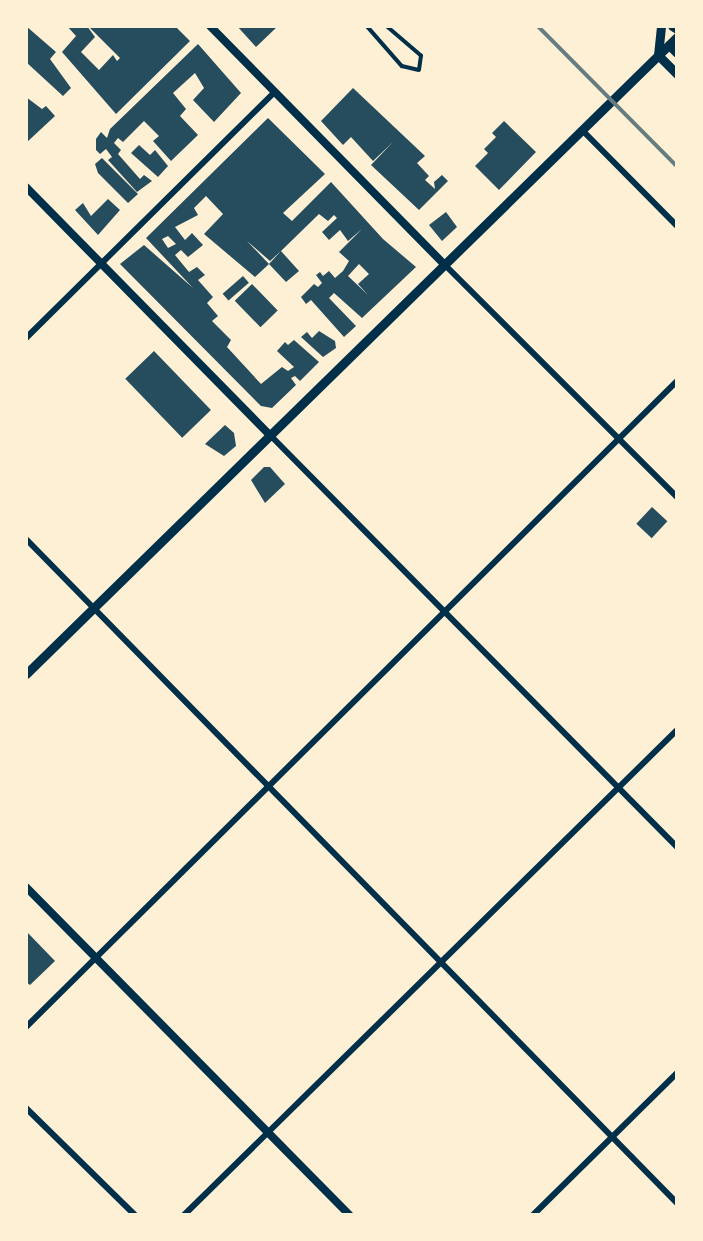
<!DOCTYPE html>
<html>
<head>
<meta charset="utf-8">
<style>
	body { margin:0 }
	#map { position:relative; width:703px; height:1241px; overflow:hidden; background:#fdf0d5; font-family:"Source Serif 4",serif }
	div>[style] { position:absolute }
	.building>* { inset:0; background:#264d5e; transform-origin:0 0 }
	.service>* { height:3.5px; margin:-1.75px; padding:0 1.75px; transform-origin:1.75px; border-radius:1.75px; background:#003049 }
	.minor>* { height:6px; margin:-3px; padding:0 3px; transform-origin:3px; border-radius:3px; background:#003049 }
	.tertiary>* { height:8px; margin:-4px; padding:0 4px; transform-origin:4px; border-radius:4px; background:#003049 }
	.secondary>* { height:9px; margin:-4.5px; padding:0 4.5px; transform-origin:4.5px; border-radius:4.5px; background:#003049 }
	.rail>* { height:3.5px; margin:-1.75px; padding:0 1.75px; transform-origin:1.75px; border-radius:1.75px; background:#657d81 }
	span { translate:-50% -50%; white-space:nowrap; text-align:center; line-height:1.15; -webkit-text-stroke:5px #fdf0d5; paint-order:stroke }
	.frame { position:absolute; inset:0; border:28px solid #fdf0d5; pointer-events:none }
</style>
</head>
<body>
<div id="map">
	<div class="building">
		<div style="clip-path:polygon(26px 26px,56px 52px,50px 59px,71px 88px,63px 96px,26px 62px)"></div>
		<div style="clip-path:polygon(67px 26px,87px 26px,95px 37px,81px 52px,99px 70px,113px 55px,117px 61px,120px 58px,88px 26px,175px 26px,190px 41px,116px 114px,62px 52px,76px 36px)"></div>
		<div style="clip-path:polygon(237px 26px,278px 26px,256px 47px)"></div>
		<div style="clip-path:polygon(198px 44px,241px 93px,214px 122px,193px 100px,204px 88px,195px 73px,173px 93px,186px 109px,180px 116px,198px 135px,171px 161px,153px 141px,159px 136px,144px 121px,123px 142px,118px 138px,114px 143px,121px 150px,118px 154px,140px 179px,144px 175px,152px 181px,137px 192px,108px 160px,112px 157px,106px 149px,100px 154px,96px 150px,96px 139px,101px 132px,107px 138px,110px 129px)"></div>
		<div style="clip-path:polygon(353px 88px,425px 156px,417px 163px,429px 176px,425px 180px,435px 189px,434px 182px,442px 175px,448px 181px,419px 210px,371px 165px,393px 142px,373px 161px,351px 137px,343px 145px,321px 121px)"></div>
		<div style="clip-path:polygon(26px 97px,42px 109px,46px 106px,55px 116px,26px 143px)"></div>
		<div style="clip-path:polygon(evenodd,268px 118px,325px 174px,283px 213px,292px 221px,331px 182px,383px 239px,416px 267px,362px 318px,334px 293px,329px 298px,356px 326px,344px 337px,311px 300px,306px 304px,301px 297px,314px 284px,318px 287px,322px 283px,316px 275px,320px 272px,323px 276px,329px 271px,335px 278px,343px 271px,349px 261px,339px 252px,362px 229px,348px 241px,340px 230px,329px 240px,322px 232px,337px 218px,334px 215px,328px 221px,319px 214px,281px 251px,299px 271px,286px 282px,269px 264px,281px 251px,270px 261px,247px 241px,269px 264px,255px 277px,204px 234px,223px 214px,206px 196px,194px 208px,198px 215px,175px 227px,185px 240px,192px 233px,203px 245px,188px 257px,181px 250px,175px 255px,189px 272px,197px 267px,205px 275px,198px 280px,213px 297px,207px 303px,218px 316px,212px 321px,231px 340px,227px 347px,261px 384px,282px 367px,288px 371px,294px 367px,277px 351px,285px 342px,288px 345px,294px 340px,319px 362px,300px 381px,295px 376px,291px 378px,296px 385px,272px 408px,261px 406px,120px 264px,144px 245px,193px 288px,146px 238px,268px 118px,168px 236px,176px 244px,168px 248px,162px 239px,168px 236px,268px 118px,359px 264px,369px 274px,358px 284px,368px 295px,348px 276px,359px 264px)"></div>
		<div style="clip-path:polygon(504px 121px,536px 152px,499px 190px,475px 166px,488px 153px,484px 149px,496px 137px,492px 133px)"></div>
		<div style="clip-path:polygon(139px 145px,150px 155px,155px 150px,168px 166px,158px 177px,131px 153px)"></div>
		<div style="clip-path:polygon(102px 158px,138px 194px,128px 203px,98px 173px,95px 164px)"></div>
		<div style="clip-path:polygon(108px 199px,120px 210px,98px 235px,75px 210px,83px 203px,91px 216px)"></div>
		<div style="clip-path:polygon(446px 212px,457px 227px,442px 241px,429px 225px)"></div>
		<div style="left:243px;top:276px;width:9px;height:27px;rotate:49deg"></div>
		<div style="left:252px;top:284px;width:37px;height:24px;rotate:46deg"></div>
		<div style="clip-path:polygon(319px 331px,335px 341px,336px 348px,323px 357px,301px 337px,307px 332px,312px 338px)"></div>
		<div style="left:154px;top:351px;width:82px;height:40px;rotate:46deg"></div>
		<div style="clip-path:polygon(225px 425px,234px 433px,236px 446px,224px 456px,205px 444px)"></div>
		<div style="clip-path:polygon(264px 467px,270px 467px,285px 484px,265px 503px,251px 480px)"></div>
		<div style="left:652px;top:507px;width:21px;height:23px;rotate:43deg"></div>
		<div style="clip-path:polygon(26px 931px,55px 961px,30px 985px,26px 982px)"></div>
	</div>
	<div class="service">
		<div style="left:367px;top:26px;width:53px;rotate:48.8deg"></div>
		<div style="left:402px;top:66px;width:17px;rotate:13deg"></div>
		<div style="left:419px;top:70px;width:14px;rotate:-82deg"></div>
		<div style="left:421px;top:56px;width:46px;rotate:-139.4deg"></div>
	</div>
	<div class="minor">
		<div style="left:582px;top:130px;width:135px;rotate:45.3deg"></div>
		<div style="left:444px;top:264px;width:330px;rotate:45deg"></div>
		<div style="left:26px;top:338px;width:349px;rotate:-44.7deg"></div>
		<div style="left:270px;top:435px;width:579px;rotate:45.35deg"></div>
		<div style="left:26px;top:539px;width:930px;rotate:45.57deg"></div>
		<div style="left:26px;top:1027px;width:917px;rotate:-44.78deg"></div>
		<div style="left:26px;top:1108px;width:153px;rotate:44.5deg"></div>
		<div style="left:184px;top:1215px;width:692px;rotate:-44.53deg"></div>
		<div style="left:533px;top:1215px;width:202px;rotate:-44.6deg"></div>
	</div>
	<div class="tertiary">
		<div style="left:210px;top:26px;width:334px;rotate:45.5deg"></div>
		<div style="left:26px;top:187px;width:348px;rotate:45.5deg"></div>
		<div style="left:26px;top:887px;width:461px;rotate:45.4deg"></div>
	</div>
	<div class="secondary">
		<div style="left:672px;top:26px;width:6px;rotate:31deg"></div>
		<div style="left:669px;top:45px;width:11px;rotate:45deg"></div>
		<div style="left:658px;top:55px;width:29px;rotate:-84deg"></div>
		<div style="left:658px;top:55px;width:27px;rotate:45deg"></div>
		<div style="left:26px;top:674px;width:911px;rotate:-44.38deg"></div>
	</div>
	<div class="rail">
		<div style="left:538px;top:26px;width:197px;rotate:45.2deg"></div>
	</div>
	<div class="frame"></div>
</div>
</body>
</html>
